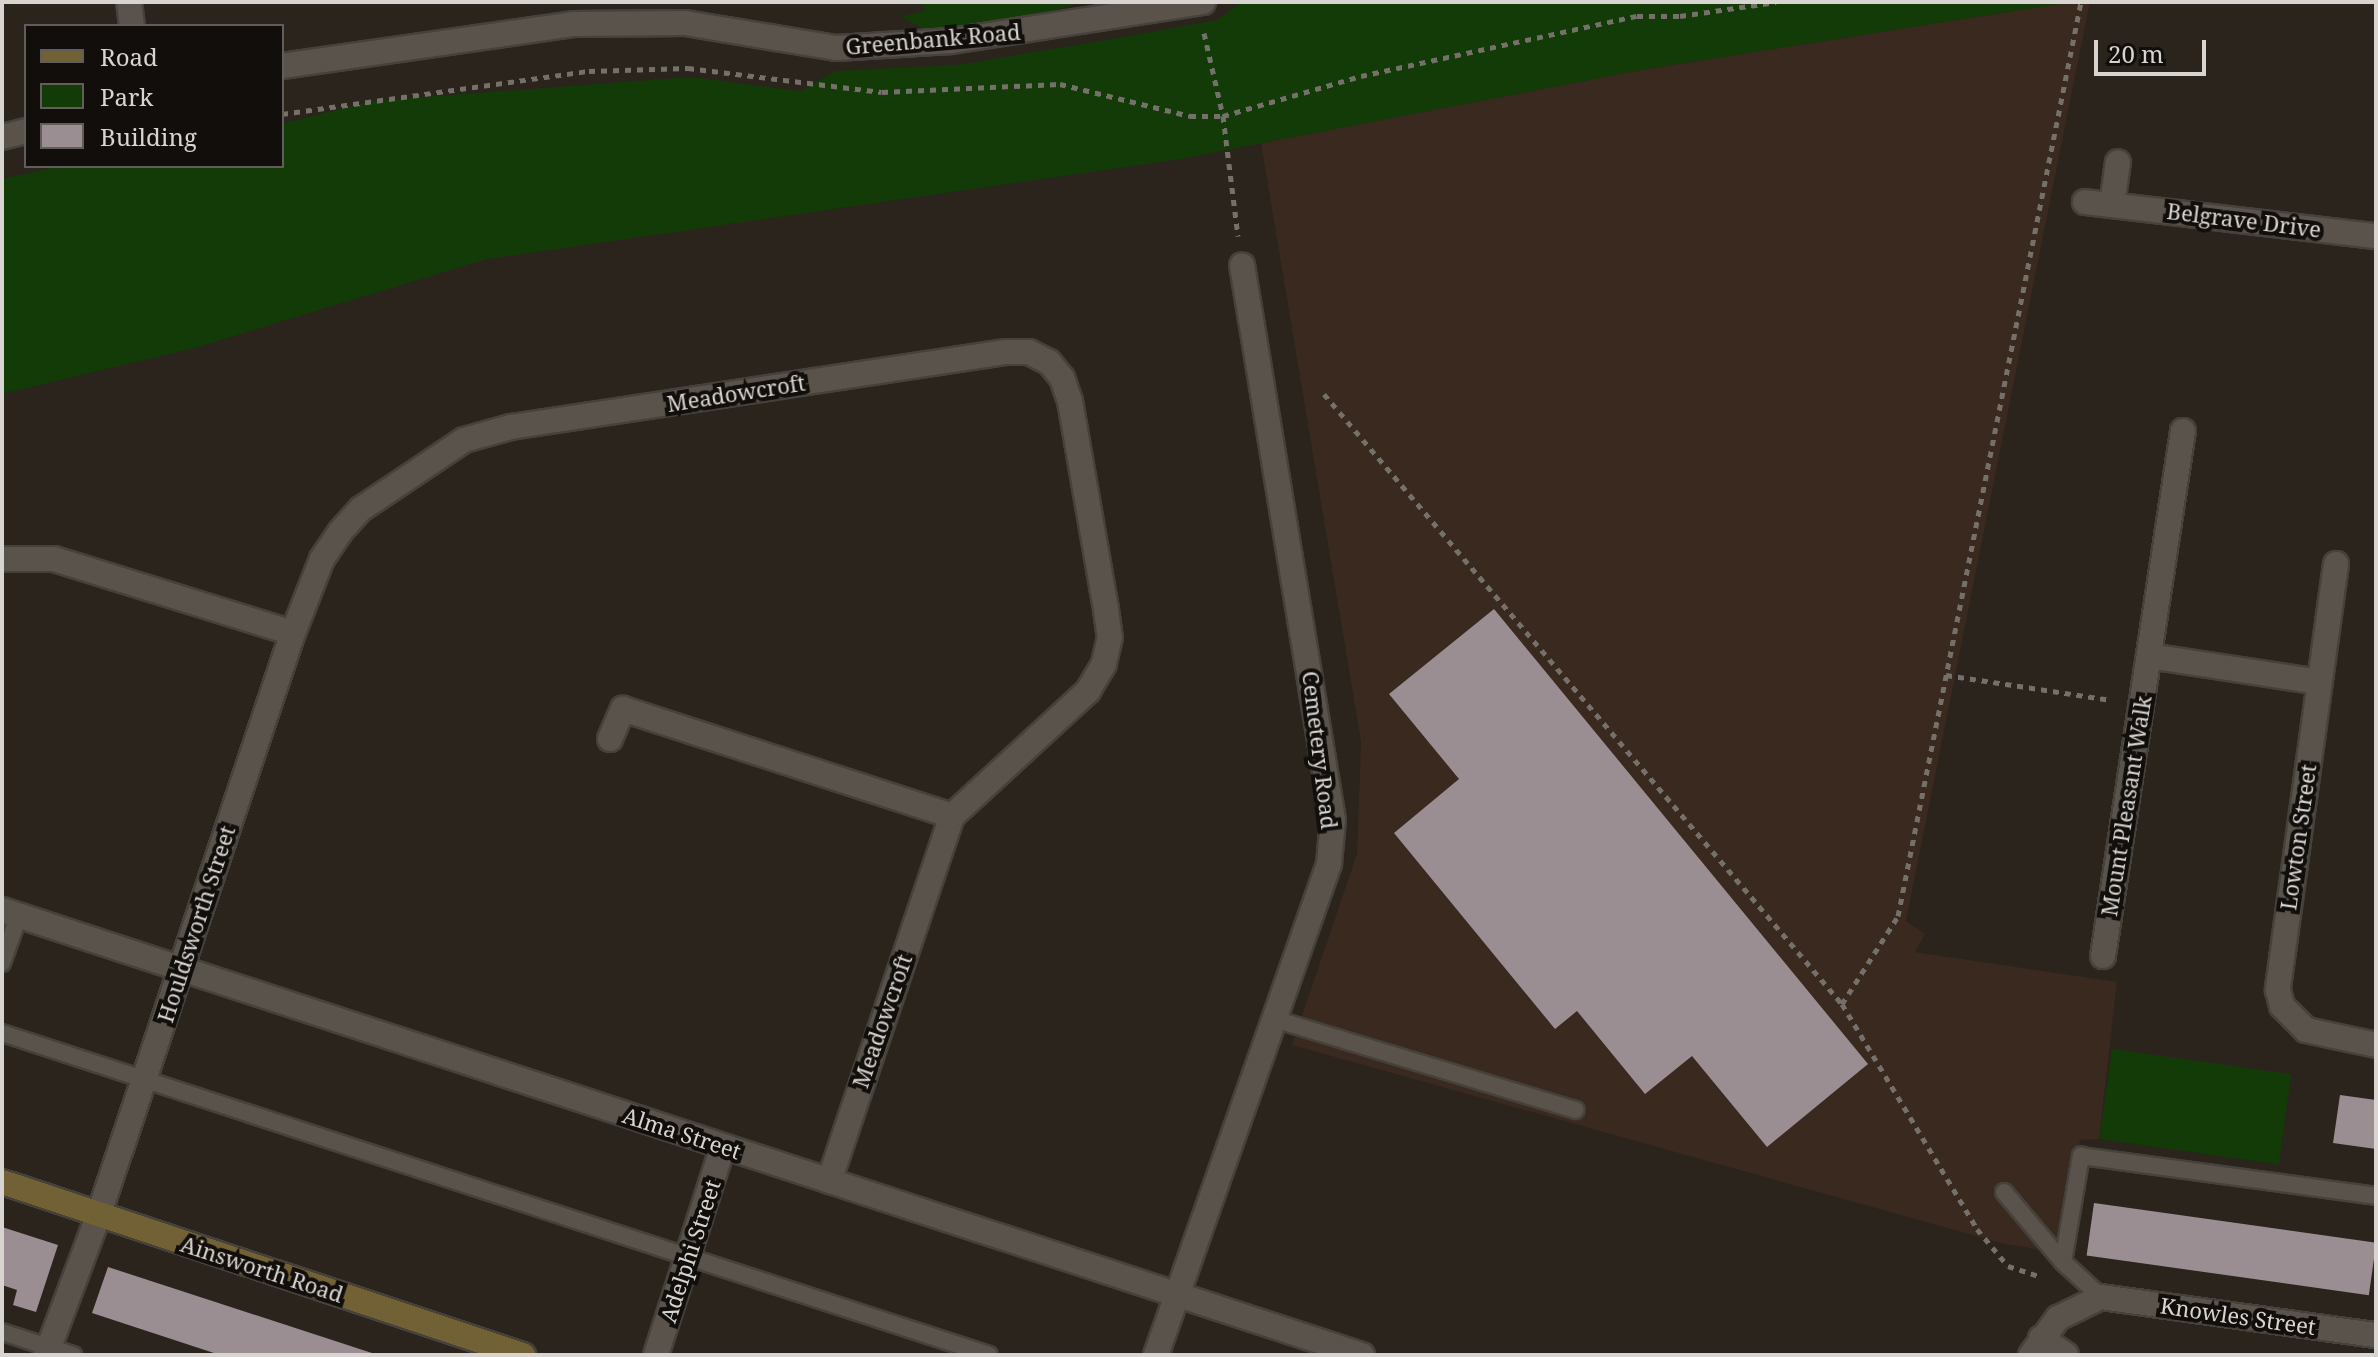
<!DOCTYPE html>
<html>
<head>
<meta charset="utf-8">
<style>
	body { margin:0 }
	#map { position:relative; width:2378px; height:1357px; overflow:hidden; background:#2a241d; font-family:"Noto Serif",serif }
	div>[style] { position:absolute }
	.industrial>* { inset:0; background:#39291f }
	.green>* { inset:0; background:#123b08; transform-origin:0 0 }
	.building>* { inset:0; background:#9a8e93; transform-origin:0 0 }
	.path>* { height:5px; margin-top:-2.5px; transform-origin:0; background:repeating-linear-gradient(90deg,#75706a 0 6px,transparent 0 12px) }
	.roads { filter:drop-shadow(2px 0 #46413b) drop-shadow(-2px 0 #46413b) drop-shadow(0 2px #46413b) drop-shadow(0 -2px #46413b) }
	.service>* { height:16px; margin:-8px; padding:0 8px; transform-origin:8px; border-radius:8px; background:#59534b }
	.minor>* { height:24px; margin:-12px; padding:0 12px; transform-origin:12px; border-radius:12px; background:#59534b }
	.secondary>* { height:24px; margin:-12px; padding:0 12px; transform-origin:12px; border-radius:12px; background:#726135 }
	span { translate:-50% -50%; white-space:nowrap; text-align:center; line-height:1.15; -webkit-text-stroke:8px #110e0b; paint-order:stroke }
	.street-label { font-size:22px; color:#d8d4d0 }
	.frame { position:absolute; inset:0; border:4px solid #d8d4d0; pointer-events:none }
	.legend { position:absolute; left:24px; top:24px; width:260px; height:144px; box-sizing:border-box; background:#110e0b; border:2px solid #615d5a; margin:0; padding:10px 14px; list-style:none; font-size:24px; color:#d8d4d0 }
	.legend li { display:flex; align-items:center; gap:16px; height:40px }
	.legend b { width:40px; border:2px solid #615d5a }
	.scale { position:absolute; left:2094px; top:40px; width:112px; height:36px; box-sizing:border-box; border:4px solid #d8d4d0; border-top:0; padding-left:10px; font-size:24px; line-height:28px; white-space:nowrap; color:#d8d4d0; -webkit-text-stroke:6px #110e0b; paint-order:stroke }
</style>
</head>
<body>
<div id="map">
	<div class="industrial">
		<div style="clip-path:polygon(2071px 2px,2090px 2px,1906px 921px,1925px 934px,1915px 952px,2117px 982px,2099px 1139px,2080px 1140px,2059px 1253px,2005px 1244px,1292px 1045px,1357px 854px,1361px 742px,1261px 143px,1646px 69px)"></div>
	</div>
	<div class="green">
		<div style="clip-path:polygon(919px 2px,1082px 2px,1012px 23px,933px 33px,901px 17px,926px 10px)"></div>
		<div style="clip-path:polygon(1242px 2px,2071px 2px,1646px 69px,1180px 159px,487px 259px,194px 348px,2px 394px,2px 179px,61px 166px,282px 166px,282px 124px,372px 101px,690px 77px,800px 91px,836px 71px,958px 65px,1107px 40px,1217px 20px)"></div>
		<div style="left:2112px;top:1049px;width:181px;height:91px;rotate:8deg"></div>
	</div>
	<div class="building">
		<div style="clip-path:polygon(1494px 609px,1868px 1064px,1767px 1147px,1692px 1056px,1645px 1094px,1577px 1011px,1555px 1029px,1394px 833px,1459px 779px,1389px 694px)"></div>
		<div style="clip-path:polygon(2340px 1095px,2376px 1100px,2376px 1149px,2333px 1143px)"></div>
		<div style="left:2094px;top:1203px;width:285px;height:53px;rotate:8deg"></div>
		<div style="clip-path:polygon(2px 1227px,58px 1245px,36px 1312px,13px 1305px,17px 1290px,2px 1285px)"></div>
		<div style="clip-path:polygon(108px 1267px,375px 1354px,375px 1355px,220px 1355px,92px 1313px)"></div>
	</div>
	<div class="path">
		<div style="left:1204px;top:33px;width:85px;rotate:77.1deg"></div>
		<div style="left:1223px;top:116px;width:121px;rotate:82.9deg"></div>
		<div style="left:282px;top:114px;width:310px;rotate:-8deg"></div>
		<div style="left:589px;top:71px;width:99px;rotate:-1.7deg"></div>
		<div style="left:688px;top:68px;width:195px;rotate:7.1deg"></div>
		<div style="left:882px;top:92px;width:178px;rotate:-2.6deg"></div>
		<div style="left:1060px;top:84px;width:134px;rotate:13.8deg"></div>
		<div style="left:1190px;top:116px;width:33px"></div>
		<div style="left:1223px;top:116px;width:144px;rotate:-16.2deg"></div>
		<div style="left:1361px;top:76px;width:282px;rotate:-12.3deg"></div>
		<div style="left:1637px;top:16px;width:43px"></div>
		<div style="left:1680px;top:16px;width:97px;rotate:-8.3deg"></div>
		<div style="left:1324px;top:394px;width:800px;rotate:49.66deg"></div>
		<div style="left:1842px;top:1004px;width:262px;rotate:59deg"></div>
		<div style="left:1977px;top:1229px;width:48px;rotate:50deg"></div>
		<div style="left:2008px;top:1266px;width:33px;rotate:18deg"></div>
		<div style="left:1946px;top:675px;width:167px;rotate:8.6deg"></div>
		<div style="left:1842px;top:1004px;width:104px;rotate:-57.5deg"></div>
		<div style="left:1898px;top:916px;width:932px;rotate:-78.68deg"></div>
	</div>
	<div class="roads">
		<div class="service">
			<div style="left:2px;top:963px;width:51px;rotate:-70.5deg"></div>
			<div style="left:1274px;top:1019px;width:315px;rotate:16.8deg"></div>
			<div style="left:2px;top:1033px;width:1038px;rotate:18.07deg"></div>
			<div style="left:2004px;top:1192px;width:92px;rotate:49.9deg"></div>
			<div style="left:2063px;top:1262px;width:52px;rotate:42.6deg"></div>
			<div style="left:2063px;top:1262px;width:108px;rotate:-80.4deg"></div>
			<div style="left:2081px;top:1156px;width:298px;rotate:7.7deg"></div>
			<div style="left:2px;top:1332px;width:75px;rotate:17.9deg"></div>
		</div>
		<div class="minor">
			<div style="left:129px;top:2px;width:24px;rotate:83deg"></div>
			<div style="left:282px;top:66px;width:294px;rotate:-8.2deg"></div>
			<div style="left:573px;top:24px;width:112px;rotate:-0.5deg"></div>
			<div style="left:685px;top:23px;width:153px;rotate:9.4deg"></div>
			<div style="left:836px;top:48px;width:115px;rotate:-3.5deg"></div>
			<div style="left:951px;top:41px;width:255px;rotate:-8.8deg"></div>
			<div style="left:2px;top:137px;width:25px;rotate:-14deg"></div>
			<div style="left:2085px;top:202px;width:293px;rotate:6.7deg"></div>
			<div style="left:2112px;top:205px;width:43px;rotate:-82.1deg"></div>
			<div style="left:2px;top:559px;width:52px"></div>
			<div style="left:54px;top:559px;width:250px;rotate:17.2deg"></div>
			<div style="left:293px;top:633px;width:79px;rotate:-68.6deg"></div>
			<div style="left:322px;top:559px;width:32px;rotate:-56deg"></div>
			<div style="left:340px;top:532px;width:31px;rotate:-48deg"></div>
			<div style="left:361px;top:509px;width:124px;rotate:-33.8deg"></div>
			<div style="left:464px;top:440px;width:49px;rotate:-15.5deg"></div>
			<div style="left:511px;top:427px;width:501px;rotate:-8.62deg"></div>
			<div style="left:1006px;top:352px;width:23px"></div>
			<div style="left:1029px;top:352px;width:22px;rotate:27deg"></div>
			<div style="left:1049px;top:362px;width:21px;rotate:51deg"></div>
			<div style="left:1062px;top:378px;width:24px;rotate:71deg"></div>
			<div style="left:1070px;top:401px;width:212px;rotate:80.2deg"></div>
			<div style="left:1106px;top:610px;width:27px;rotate:82deg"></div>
			<div style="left:1110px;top:637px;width:28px;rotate:103deg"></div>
			<div style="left:1104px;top:664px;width:31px;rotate:121deg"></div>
			<div style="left:1088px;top:691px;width:185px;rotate:137.4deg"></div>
			<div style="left:952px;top:816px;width:385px;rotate:108.6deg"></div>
			<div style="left:2336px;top:564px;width:430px;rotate:97.8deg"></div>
			<div style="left:2278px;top:990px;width:16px;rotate:76deg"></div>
			<div style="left:2282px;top:1006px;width:34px;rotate:45deg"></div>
			<div style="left:2306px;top:1030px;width:72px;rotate:12.1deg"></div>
			<div style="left:2149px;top:656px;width:171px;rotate:8.7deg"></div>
			<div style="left:610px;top:739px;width:33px;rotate:-67deg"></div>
			<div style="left:623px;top:709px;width:346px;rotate:18deg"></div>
			<div style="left:2px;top:910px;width:1431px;rotate:18.12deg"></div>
			<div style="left:2103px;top:956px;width:531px;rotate:-81.34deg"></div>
			<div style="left:2041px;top:1338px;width:30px;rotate:34deg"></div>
			<div style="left:46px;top:1355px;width:151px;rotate:-69.4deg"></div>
			<div style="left:99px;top:1214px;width:613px;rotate:-71.54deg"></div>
			<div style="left:656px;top:1355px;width:219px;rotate:-72.2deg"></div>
			<div style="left:1156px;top:1355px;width:521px;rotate:-70.59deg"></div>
			<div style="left:1329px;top:864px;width:44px;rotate:-84.8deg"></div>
			<div style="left:1333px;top:820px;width:562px;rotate:-99.31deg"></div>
			<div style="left:2031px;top:1355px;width:46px;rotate:-53.9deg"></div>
			<div style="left:2058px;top:1318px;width:48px;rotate:-26deg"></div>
			<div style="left:2101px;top:1297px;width:278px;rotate:7.9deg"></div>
		</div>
		<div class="secondary">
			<div style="left:2px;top:1182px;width:549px;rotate:18.37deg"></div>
		</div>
	</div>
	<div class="street-label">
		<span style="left:933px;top:39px;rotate:-5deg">Greenbank Road</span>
		<span style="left:2244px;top:220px;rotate:7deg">Belgrave Drive</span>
		<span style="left:736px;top:393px;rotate:-9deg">Meadowcroft</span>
		<span style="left:1320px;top:750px;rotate:83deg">Cemetery Road</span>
		<span style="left:2126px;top:806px;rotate:-81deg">Mount Pleasant Walk</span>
		<span style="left:2298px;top:837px;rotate:-82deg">Lowton Street</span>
		<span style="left:196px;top:924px;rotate:-72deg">Houldsworth Street</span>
		<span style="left:882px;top:1021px;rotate:-71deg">Meadowcroft</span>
		<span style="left:682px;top:1133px;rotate:18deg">Alma Street</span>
		<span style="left:690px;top:1251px;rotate:-72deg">Adelphi Street</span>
		<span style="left:262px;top:1269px;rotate:18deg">Ainsworth Road</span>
		<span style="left:2238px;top:1316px;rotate:8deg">Knowles Street</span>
	</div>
	<div class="frame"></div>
	<ul class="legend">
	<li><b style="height:10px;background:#726135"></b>Road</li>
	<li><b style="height:22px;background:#123b08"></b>Park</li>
	<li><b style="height:22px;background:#9a8e93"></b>Building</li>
	</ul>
	<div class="scale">20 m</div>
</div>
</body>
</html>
